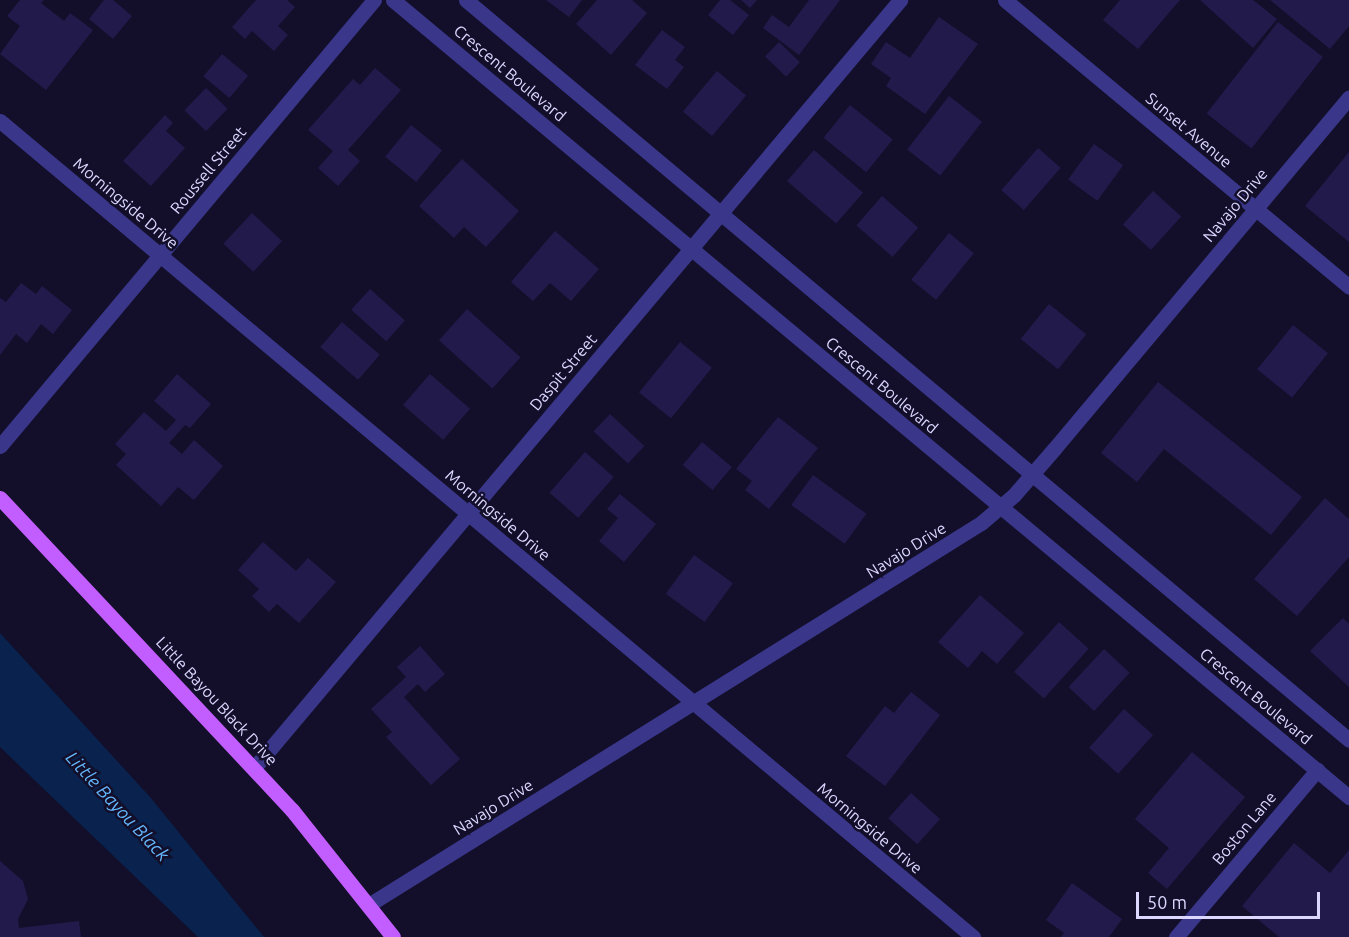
<!DOCTYPE html>
<html>
<head>
<meta charset="utf-8">
<style>
	body { margin:0 }
	#map { position:relative; width:1349px; height:937px; overflow:hidden; background:#130f2a; font-family:Ubuntu,sans-serif }
	div>[style] { position:absolute }
	.water>* { inset:0; background:#09234e }
	.building>* { inset:0; background:#231a4c; transform-origin:0 0 }
	.minor>* { height:15px; margin:-7.5px; padding:0 7.5px; transform-origin:7.5px; border-radius:7.5px; background:#3a378b }
	.major>* { height:15px; margin:-7.5px; padding:0 7.5px; transform-origin:7.5px; border-radius:7.5px; background:#c25eff }
	span { translate:-50% -50%; white-space:nowrap; text-align:center; line-height:1.15; -webkit-text-stroke:5px #130f2a; paint-order:stroke }
	.street-label { font-size:16px; color:#dcd7ff }
	.water-label { font-size:18px; color:#65b9ff; font-style:italic }
	.scale { position:absolute; left:1136px; top:892px; width:184px; height:27px; box-sizing:border-box; border:3px solid #dcd7ff; border-top:0; padding-left:8px; font-size:18px; line-height:21px; white-space:nowrap; color:#dcd7ff; -webkit-text-stroke:4px #130f2a; paint-order:stroke }
</style>
</head>
<body>
<div id="map">
	<div class="water">
		<div style="clip-path:polygon(0 633px,150px 797px,264px 937px,198px 937px,0 747px)"></div>
	</div>
	<div class="building">
		<div style="clip-path:polygon(20px 0,44px 0,41px 3px,64px 21px,70px 13px,93px 30px,46px 90px,0 54px,20px 26px,7px 16px)"></div>
		<div style="clip-path:polygon(104px 0,113px 0,132px 16px,113px 39px,89px 19px)"></div>
		<div style="clip-path:polygon(256px 0,287px 0,295px 7px,278px 26px,288px 35px,274px 51px,252px 31px,245px 39px,232px 27px)"></div>
		<div style="clip-path:polygon(546px 0,582px 0,569px 17px)"></div>
		<div style="clip-path:polygon(597px 0,632px 0,647px 13px,611px 55px,576px 24px)"></div>
		<div style="clip-path:polygon(720px 0,730px 0,749px 15px,733px 35px,708px 15px)"></div>
		<div style="clip-path:polygon(741px 0,757px 0,750px 8px)"></div>
		<div style="clip-path:polygon(809px 0,840px 0,799px 55px,763px 28px,772px 15px,789px 27px)"></div>
		<div style="clip-path:polygon(1120px 0,1180px 0,1138px 49px,1103px 20px)"></div>
		<div style="clip-path:polygon(1200px 0,1253px 0,1277px 19px,1253px 48px)"></div>
		<div style="clip-path:polygon(1270px 0,1349px 0,1349px 26px,1330px 49px)"></div>
		<div style="clip-path:polygon(939px 17px,978px 44px,925px 114px,886px 86px,891px 78px,871px 64px,886px 42px,910px 58px)"></div>
		<div style="left:1278px;top:22px;width:57px;height:116px;rotate:38deg"></div>
		<div style="clip-path:polygon(662px 30px,685px 47px,675px 60px,684px 67px,667px 89px,635px 65px)"></div>
		<div style="left:779px;top:42px;width:29px;height:20px;rotate:44deg"></div>
		<div style="left:222px;top:54px;width:34px;height:29px;rotate:40deg"></div>
		<div style="clip-path:polygon(375px 68px,401px 90px,348px 150px,360px 161px,338px 186px,318px 168px,333px 151px,308px 130px,353px 79px,360px 85px)"></div>
		<div style="left:717px;top:71px;width:38px;height:53px;rotate:40deg"></div>
		<div style="left:206px;top:88px;width:30px;height:31px;rotate:44deg"></div>
		<div style="left:949px;top:96px;width:42px;height:68px;rotate:38deg"></div>
		<div style="left:850px;top:105px;width:55px;height:42px;rotate:39deg"></div>
		<div style="clip-path:polygon(165px 115px,173px 123px,166px 131px,185px 148px,151px 186px,123px 161px)"></div>
		<div style="left:411px;top:125px;width:40px;height:41px;rotate:39deg"></div>
		<div style="left:1094px;top:144px;width:36px;height:44px;rotate:36deg"></div>
		<div style="left:1038px;top:148px;width:30px;height:56px;rotate:41deg"></div>
		<div style="left:814px;top:150px;width:65px;height:41px;rotate:41deg"></div>
		<div style="clip-path:polygon(1349px 152px,1349px 242px,1305px 206px)"></div>
		<div style="clip-path:polygon(462px 159px,519px 211px,486px 247px,464px 227px,454px 238px,419px 206px)"></div>
		<div style="left:1153px;top:191px;width:38px;height:45px;rotate:42deg"></div>
		<div style="left:882px;top:196px;width:48px;height:39px;rotate:41deg"></div>
		<div style="left:252px;top:213px;width:41px;height:42px;rotate:43deg"></div>
		<div style="clip-path:polygon(555px 231px,599px 269px,571px 301px,550px 283px,533px 301px,511px 282px)"></div>
		<div style="left:949px;top:233px;width:32px;height:60px;rotate:39deg"></div>
		<div style="clip-path:polygon(21px 283px,36px 294px,42px 286px,72px 310px,53px 334px,41px 324px,27px 343px,16px 334px,0 355px,0 298px,6px 302px)"></div>
		<div style="left:370px;top:289px;width:47px;height:28px;rotate:42deg"></div>
		<div style="left:1049px;top:304px;width:48px;height:45px;rotate:39deg"></div>
		<div style="left:467px;top:309px;width:72px;height:42px;rotate:42deg"></div>
		<div style="left:342px;top:322px;width:50px;height:33px;rotate:41deg"></div>
		<div style="left:1293px;top:325px;width:45px;height:57px;rotate:39deg"></div>
		<div style="left:680px;top:342px;width:41px;height:65px;rotate:39deg"></div>
		<div style="clip-path:polygon(177px 374px,211px 404px,190px 428px,185px 425px,169px 443px,182px 454px,194px 440px,223px 466px,194px 500px,178px 487px,161px 506px,116px 465px,126px 454px,115px 444px,144px 412px,166px 431px,176px 420px,154px 401px)"></div>
		<div style="left:430px;top:374px;width:53px;height:41px;rotate:41deg"></div>
		<div style="clip-path:polygon(1158px 382px,1302px 497px,1271px 535px,1164px 449px,1137px 482px,1101px 453px)"></div>
		<div style="left:610px;top:414px;width:47px;height:24px;rotate:43deg"></div>
		<div style="clip-path:polygon(778px 417px,818px 448px,769px 509px,745px 490px,752px 481px,736px 469px)"></div>
		<div style="left:702px;top:442px;width:39px;height:30px;rotate:40deg"></div>
		<div style="left:585px;top:452px;width:38px;height:54px;rotate:41deg"></div>
		<div style="left:813px;top:475px;width:66px;height:37px;rotate:36deg"></div>
		<div style="clip-path:polygon(620px 494px,656px 524px,624px 562px,599px 541px,618px 518px,607px 509px)"></div>
		<div style="clip-path:polygon(1325px 498px,1349px 519px,1349px 557px,1297px 616px,1254px 579px)"></div>
		<div style="clip-path:polygon(263px 542px,296px 571px,308px 558px,336px 582px,299px 623px,277px 604px,269px 612px,252px 596px,259px 589px,238px 570px)"></div>
		<div style="left:694px;top:555px;width:48px;height:48px;rotate:36deg"></div>
		<div style="clip-path:polygon(980px 595px,1024px 633px,997px 664px,982px 651px,968px 668px,938px 642px)"></div>
		<div style="clip-path:polygon(1343px 618px,1349px 624px,1349px 687px,1310px 651px)"></div>
		<div style="left:1059px;top:622px;width:40px;height:67px;rotate:42deg"></div>
		<div style="clip-path:polygon(420px 646px,445px 674px,425px 692px,418px 684px,404px 697px,460px 759px,431px 785px,386px 737px,392px 732px,371px 709px,406px 677px,397px 667px)"></div>
		<div style="left:1104px;top:649px;width:35px;height:52px;rotate:43deg"></div>
		<div style="clip-path:polygon(911px 692px,940px 715px,885px 786px,846px 756px,885px 706px,894px 713px)"></div>
		<div style="left:1124px;top:709px;width:39px;height:52px;rotate:42deg"></div>
		<div style="clip-path:polygon(1192px 752px,1245px 797px,1167px 889px,1148px 873px,1169px 848px,1135px 819px)"></div>
		<div style="left:911px;top:793px;width:39px;height:34px;rotate:42deg"></div>
		<div style="clip-path:polygon(1294px 843px,1330px 873px,1349px 850px,1349px 937px,1279px 937px,1242px 906px)"></div>
		<div style="clip-path:polygon(0 861px,23px 881px,28px 899px,18px 919px,19px 928px,79px 921px,81px 937px,0 937px)"></div>
		<div style="clip-path:polygon(1072px 883px,1122px 919px,1109px 937px,1061px 937px,1064px 933px,1046px 920px)"></div>
	</div>
	<div class="minor">
		<div style="left:393px;top:0;width:1245px;rotate:39.82deg"></div>
		<div style="left:466px;top:0;width:1152px;rotate:39.96deg"></div>
		<div style="left:1005px;top:0;width:448px;rotate:39.8deg"></div>
		<div style="left:0;top:121px;width:1270px;rotate:39.98deg"></div>
		<div style="left:0;top:446px;width:582px;rotate:-50.02deg"></div>
		<div style="left:254px;top:768px;width:1004px;rotate:-49.93deg"></div>
		<div style="left:370px;top:904px;width:720px;rotate:-31.95deg"></div>
		<div style="left:981px;top:523px;width:43px;rotate:-40.3deg"></div>
		<div style="left:1014px;top:495px;width:61px;rotate:-49deg"></div>
		<div style="left:1054px;top:449px;width:459px;rotate:-50deg"></div>
		<div style="left:1176px;top:937px;width:219px;rotate:-49.8deg"></div>
	</div>
	<div class="major">
		<div style="left:0;top:498px;width:427px;rotate:46.9deg"></div>
		<div style="left:292px;top:810px;width:162px;rotate:51.5deg"></div>
	</div>
	<div class="street-label">
		<span style="left:510px;top:73px;rotate:40deg">Crescent Boulevard</span>
		<span style="left:1189px;top:130px;rotate:40deg">Sunset Avenue</span>
		<span style="left:208px;top:170px;rotate:-50deg">Roussell Street</span>
		<span style="left:126px;top:203px;rotate:40deg">Morningside Drive</span>
		<span style="left:1235px;top:205px;rotate:-50deg">Navajo Drive</span>
		<span style="left:563px;top:372px;rotate:-50deg">Daspit Street</span>
		<span style="left:882px;top:385px;rotate:40deg">Crescent Boulevard</span>
		<span style="left:498px;top:515px;rotate:40deg">Morningside Drive</span>
		<span style="left:906px;top:550px;rotate:-32deg">Navajo Drive</span>
		<span style="left:1256px;top:696px;rotate:40deg">Crescent Boulevard</span>
		<span style="left:217px;top:701px;rotate:47deg">Little Bayou Black Drive</span>
		<span style="left:493px;top:807px;rotate:-32deg">Navajo Drive</span>
		<span style="left:870px;top:828px;rotate:40deg">Morningside Drive</span>
		<span style="left:1244px;top:828px;rotate:-50deg">Boston Lane</span>
	</div>
	<div class="water-label">
		<span style="left:118px;top:806px;rotate:47deg">Little Bayou Black</span>
	</div>
	<div class="scale">50 m</div>
</div>
</body>
</html>
